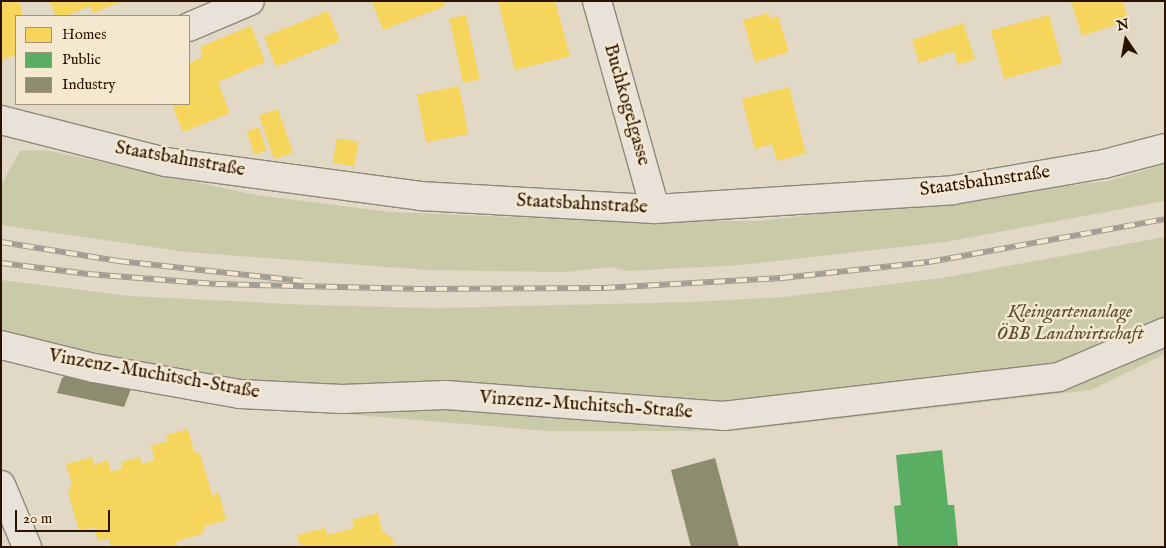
<!DOCTYPE html>
<html>
<head>
<meta charset="utf-8">
<style>
	body { margin:0 }
	#map { position:relative; width:1166px; height:548px; overflow:hidden; background:#e1d8c5; font-family:"IM FELL English",serif }
	div>[style] { position:absolute }
	.green>* { inset:0; background:#c9cba8 }
	.homes>* { inset:0; background:#f6d55c; transform-origin:0 0 }
	.public>* { inset:0; background:#5aae61 }
	.industry>* { inset:0; background:#8c8c6e }
	.roads { filter:drop-shadow(1px 0 #8f877a) drop-shadow(-1px 0 #8f877a) drop-shadow(0 1px #8f877a) drop-shadow(0 -1px #8f877a) }
	.minor>* { height:28px; margin:-14px; padding:0 14px; transform-origin:14px; border-radius:14px; background:#e8e2d9 }
	.rail>* { height:5.5px; margin-top:-2.75px; transform-origin:0; background:repeating-linear-gradient(90deg,#f4e8d1 0 11px,#a29c92 0 22px); box-sizing:border-box; border-block:1px solid #a29c92 }
	span { translate:-50% -50%; white-space:nowrap; text-align:center; line-height:1.15; -webkit-text-stroke:5px #f4e8d1; paint-order:stroke }
	.street-label { font-size:19px; color:#2a1300 }
	.park-label { font-size:19px; color:#5b5032; font-style:italic }
	.frame { position:absolute; inset:0; border:2px solid #2a1300; pointer-events:none }
	.legend { position:absolute; left:15px; top:15px; width:175px; height:90px; box-sizing:border-box; background:#f4e8d1; border:1px solid #a3937d; margin:0; padding:6px 9px; list-style:none; font-size:15px; color:#2a1300 }
	.legend li { display:flex; align-items:center; gap:10px; height:25px }
	.legend b { width:25px; border:1px solid #a3937d }
	.north { position:absolute; left:1101px; top:15px; width:50px; height:50px; -webkit-text-stroke:4px #f4e8d1; paint-order:stroke; rotate:348deg; font-size:14px; font-weight:700; line-height:20px; text-align:center; color:#2a1300 }
	.north::after { content:''; display:block; margin:auto; width:18px; height:22px; background:#2a1300; clip-path:polygon(50% 0,100% 100%,50% 72%,0 100%) }
	.scale { position:absolute; left:15px; top:510px; width:95px; height:22px; box-sizing:border-box; border:2px solid #2a1300; border-top:0; padding-left:6px; font-size:15px; line-height:18px; white-space:nowrap; color:#2a1300; -webkit-text-stroke:4px #f4e8d1; paint-order:stroke }
</style>
</head>
<body>
<div id="map">
	<div class="green">
		<div style="clip-path:polygon(45px 150px,256px 195px,390px 212px,584px 220px,758px 221px,1108px 181px,1165px 164px,1165px 201px,945px 242px,742px 265px,628px 271px,611px 267px,568px 272px,428px 270px,186px 252px,1px 225px,1px 185px,20px 151px)"></div>
		<div style="clip-path:polygon(1165px 237px,1165px 354px,1091px 390px,734px 431px,548px 431px,259px 407px,1px 356px,1px 280px,130px 296px,309px 305px,435px 308px,692px 302px,784px 297px,942px 278px)"></div>
	</div>
	<div class="homes">
		<div style="clip-path:polygon(1px 1px,19px 1px,23px 16px,16px 16px,16px 55px,1px 60px)"></div>
		<div style="clip-path:polygon(49px 1px,121px 1px,94px 13px,90px 6px,65px 16px,56px 16px)"></div>
		<div style="clip-path:polygon(372px 1px,443px 1px,445px 6px,383px 30px)"></div>
		<div style="clip-path:polygon(498px 1px,555px 1px,570px 56px,515px 70px)"></div>
		<div style="clip-path:polygon(1071px 1px,1122px 1px,1129px 20px,1082px 36px)"></div>
		<div style="left:328px;top:11px;width:32px;height:69px;rotate:68deg"></div>
		<div style="clip-path:polygon(768px 13px,770px 18px,778px 16px,789px 52px,755px 62px,743px 20px)"></div>
		<div style="left:466px;top:15px;width:66px;height:17px;rotate:78deg"></div>
		<div style="left:1049px;top:15px;width:50px;height:60px;rotate:75deg"></div>
		<div style="clip-path:polygon(963px 23px,975px 59px,958px 65px,954px 51px,919px 63px,912px 40px)"></div>
		<div style="clip-path:polygon(251px 26px,265px 62px,218px 82px,230px 113px,183px 132px,172px 104px,189px 104px,189px 63px,203px 57px,200px 47px)"></div>
		<div style="left:459px;top:86px;width:49px;height:43px;rotate:79deg"></div>
		<div style="clip-path:polygon(789px 87px,806px 153px,777px 161px,772px 144px,755px 149px,742px 99px)"></div>
		<div style="left:278px;top:109px;width:46px;height:20px;rotate:71deg"></div>
		<div style="left:259px;top:127px;width:25px;height:13px;rotate:72deg"></div>
		<div style="left:337px;top:138px;width:22px;height:25px;rotate:10deg"></div>
		<div style="clip-path:polygon(188px 429px,194px 451px,200px 454px,212px 495px,219px 493px,226px 520px,205px 526px,202px 534px,176px 541px,178px 547px,111px 547px,108px 538px,98px 541px,94px 527px,79px 531px,68px 492px,72px 484px,66px 464px,92px 457px,94px 465px,108px 460px,111px 472px,123px 468px,121px 462px,140px 457px,142px 464px,155px 460px,151px 446px,168px 441px,166px 435px)"></div>
		<div style="clip-path:polygon(378px 513px,382px 531px,392px 538px,395px 547px,300px 547px,297px 535px,325px 528px,327px 535px,354px 528px,352px 520px)"></div>
	</div>
	<div class="public">
		<div style="clip-path:polygon(942px 450px,948px 505px,954px 505px,958px 546px,898px 547px,894px 506px,901px 505px,896px 455px)"></div>
	</div>
	<div class="industry">
		<div style="clip-path:polygon(69px 372px,133px 384px,124px 407px,57px 393px,62px 378px)"></div>
		<div style="clip-path:polygon(715px 458px,739px 547px,691px 547px,671px 470px)"></div>
	</div>
	<div class="roads">
		<div class="minor">
			<div style="left:597px;top:1px;width:216px;rotate:74.4deg"></div>
			<div style="left:189px;top:27px;width:66px;rotate:-23.1deg"></div>
			<div style="left:1px;top:120px;width:170px;rotate:14.3deg"></div>
			<div style="left:166px;top:162px;width:256px;rotate:7.6deg"></div>
			<div style="left:420px;top:196px;width:235px;rotate:3.2deg"></div>
			<div style="left:655px;top:209px;width:299px;rotate:-3.6deg"></div>
			<div style="left:953px;top:190px;width:153px;rotate:-9.8deg"></div>
			<div style="left:1104px;top:164px;width:63px;rotate:-14.7deg"></div>
			<div style="left:1px;top:345px;width:96px;rotate:13.9deg"></div>
			<div style="left:94px;top:368px;width:148px;rotate:10.1deg"></div>
			<div style="left:240px;top:394px;width:102px;rotate:2.8deg"></div>
			<div style="left:342px;top:399px;width:104px;rotate:-2.2deg"></div>
			<div style="left:446px;top:395px;width:278px;rotate:4.3deg"></div>
			<div style="left:723px;top:416px;width:338px;rotate:-6.6deg"></div>
			<div style="left:1059px;top:377px;width:115px;rotate:-23deg"></div>
			<div style="left:1px;top:485px;width:67px;rotate:67.2deg"></div>
		</div>
	</div>
	<div class="rail">
		<div style="left:1px;top:242px;width:119px;rotate:9.2deg"></div>
		<div style="left:118px;top:261px;width:185px;rotate:6.2deg"></div>
		<div style="left:1px;top:263px;width:88px;rotate:7.2deg"></div>
		<div style="left:88px;top:274px;width:128px;rotate:4.5deg"></div>
		<div style="left:216px;top:284px;width:198px;rotate:1.4deg"></div>
		<div style="left:414px;top:289px;width:190px;rotate:-0.3deg"></div>
		<div style="left:604px;top:288px;width:178px;rotate:-3.2deg"></div>
		<div style="left:782px;top:278px;width:148px;rotate:-6.2deg"></div>
		<div style="left:929px;top:262px;width:240px;rotate:-10.3deg"></div>
	</div>
	<div class="street-label">
		<span style="left:626px;top:105px;rotate:74deg">Buchkogelgasse</span>
		<span style="left:180px;top:160px;rotate:10deg">Staatsbahnstraße</span>
		<span style="left:985px;top:182px;rotate:-8deg">Staatsbahnstraße</span>
		<span style="left:582px;top:205px;rotate:3deg">Staatsbahnstraße</span>
		<span style="left:154px;top:375px;rotate:10deg">Vinzenz-Muchitsch-Straße</span>
		<span style="left:586px;top:406px;rotate:4deg">Vinzenz-Muchitsch-Straße</span>
	</div>
	<div class="park-label">
		<span style="left:1070px;top:324px">Kleingartenanlage<br>ÖBB Landwirtschaft</span>
	</div>
	<div class="frame"></div>
	<ul class="legend">
	<li><b style="height:14px;background:#f6d55c"></b>Homes</li>
	<li><b style="height:14px;background:#5aae61"></b>Public</li>
	<li><b style="height:14px;background:#8c8c6e"></b>Industry</li>
	</ul>
	<div class="north">N</div>
	<div class="scale">20 m</div>
</div>
</body>
</html>
